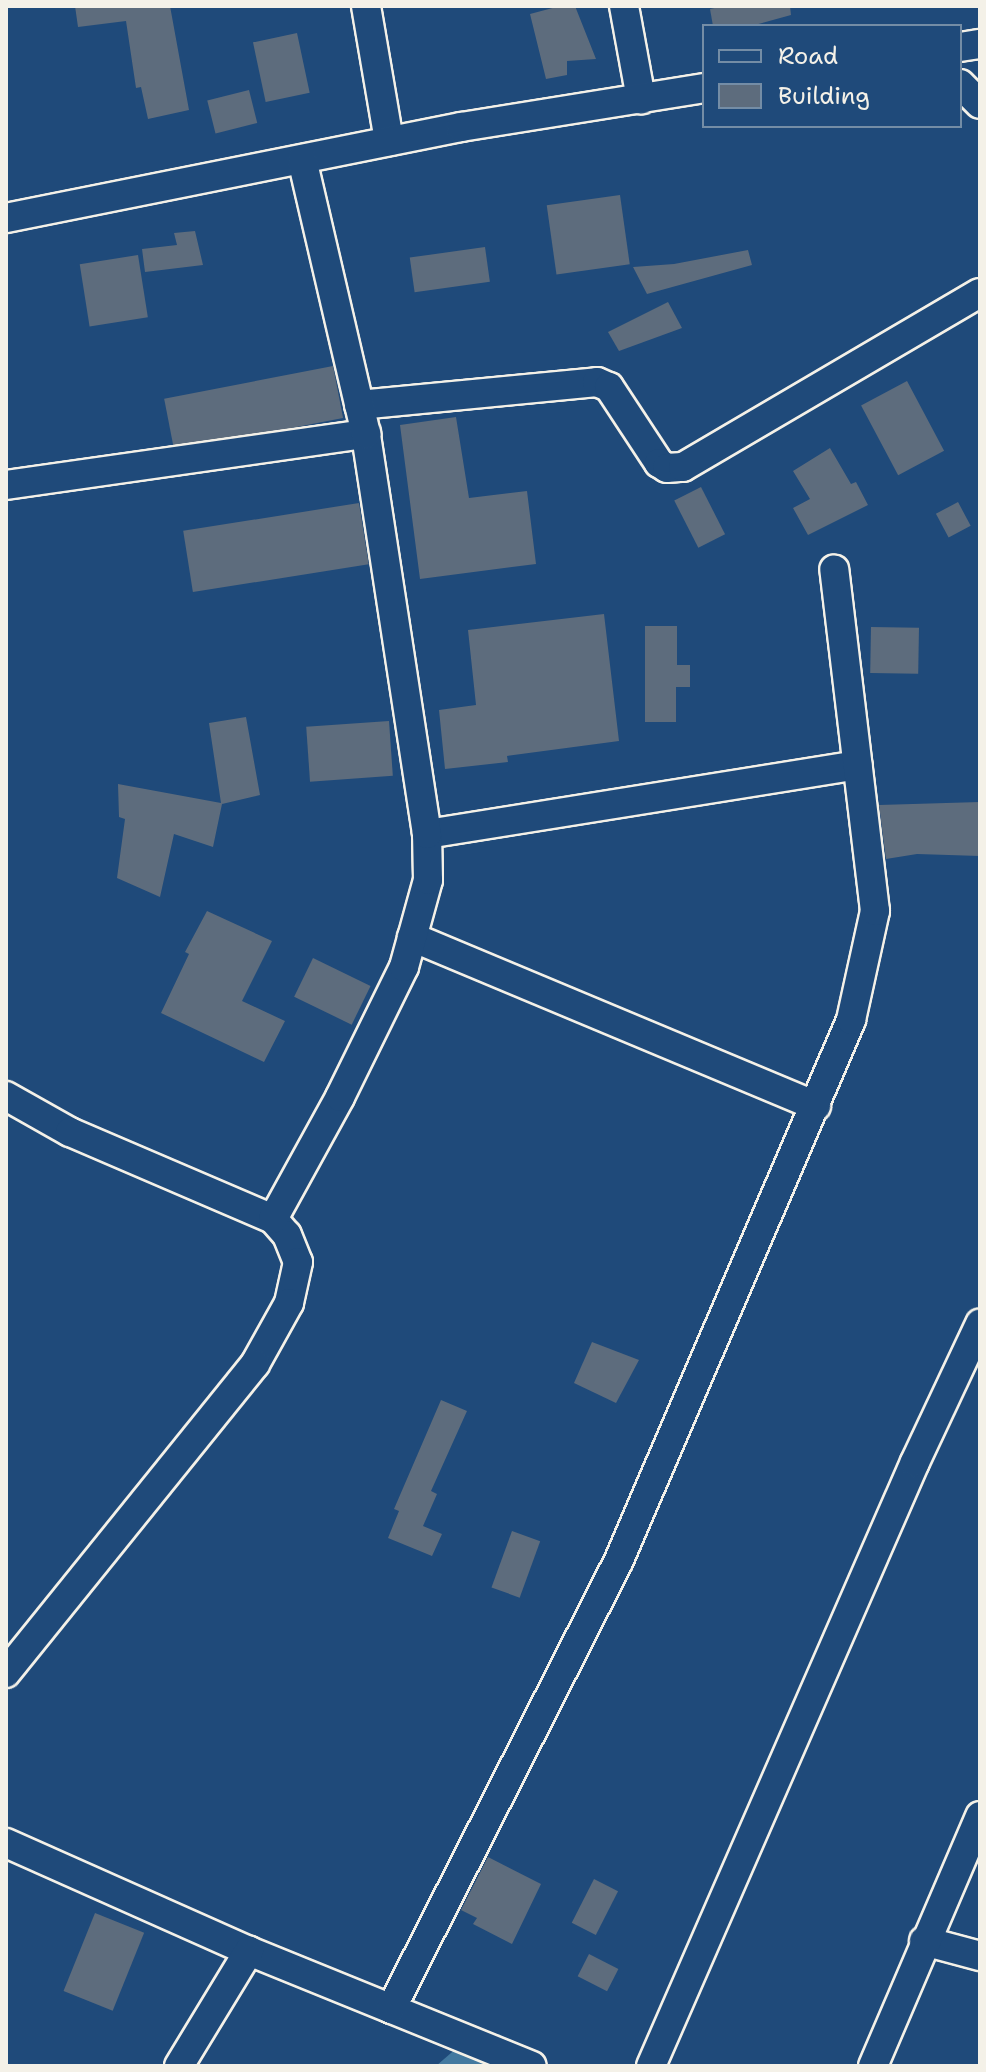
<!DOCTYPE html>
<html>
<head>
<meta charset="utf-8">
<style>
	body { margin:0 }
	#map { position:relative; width:986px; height:2072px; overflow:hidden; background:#1f4a7a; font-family:"Shantell Sans",sans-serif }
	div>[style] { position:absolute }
	.water>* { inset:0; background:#43799f }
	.building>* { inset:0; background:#5d6c7d; transform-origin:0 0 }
	.roads { filter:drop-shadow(2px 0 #f4f1e8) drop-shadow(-2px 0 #f4f1e8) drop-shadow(0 2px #f4f1e8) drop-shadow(0 -2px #f4f1e8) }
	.minor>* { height:28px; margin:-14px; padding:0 14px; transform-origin:14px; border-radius:14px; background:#1f4a7a }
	span { translate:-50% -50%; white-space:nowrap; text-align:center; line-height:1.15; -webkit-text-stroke:6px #1f4a7a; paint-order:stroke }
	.frame { position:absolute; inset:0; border:8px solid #f4f1e8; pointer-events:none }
	.legend { position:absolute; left:702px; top:24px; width:260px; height:104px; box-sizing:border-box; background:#1f4a7a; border:2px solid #748da6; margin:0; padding:10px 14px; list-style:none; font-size:24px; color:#f4f1e8 }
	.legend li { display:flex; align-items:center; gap:16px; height:40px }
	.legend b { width:40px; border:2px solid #748da6 }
</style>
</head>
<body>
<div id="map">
	<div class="water">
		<div style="clip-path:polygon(499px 2034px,539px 2066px,436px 2066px,466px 2040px)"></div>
	</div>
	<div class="building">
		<div style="clip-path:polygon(75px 6px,170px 6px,189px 110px,148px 119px,141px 87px,136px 88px,126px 21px,78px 27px)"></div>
		<div style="clip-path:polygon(560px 6px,575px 6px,596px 59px,567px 61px,567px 75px,546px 79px,530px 14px)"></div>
		<div style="clip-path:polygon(723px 6px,790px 6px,791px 15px,751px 26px,713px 26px,710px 9px)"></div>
		<div style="left:297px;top:33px;width:61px;height:45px;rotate:78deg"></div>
		<div style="left:249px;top:90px;width:34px;height:43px;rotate:76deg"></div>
		<div style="left:620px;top:195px;width:70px;height:74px;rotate:82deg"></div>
		<div style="clip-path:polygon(195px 231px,203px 265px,145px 272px,142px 249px,177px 245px,174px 233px)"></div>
		<div style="left:485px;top:247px;width:35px;height:76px;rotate:82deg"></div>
		<div style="clip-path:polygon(748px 250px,752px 265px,647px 294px,633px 267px,674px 264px)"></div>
		<div style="left:138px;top:255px;width:63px;height:59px;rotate:81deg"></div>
		<div style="clip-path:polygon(668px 302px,682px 328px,619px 351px,608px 332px)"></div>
		<div style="left:333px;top:366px;width:53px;height:172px;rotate:79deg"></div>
		<div style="left:907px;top:381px;width:79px;height:52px;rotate:62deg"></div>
		<div style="clip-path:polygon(456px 417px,469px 498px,527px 491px,536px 564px,420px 579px,400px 425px)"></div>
		<div style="clip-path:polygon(830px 448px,851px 484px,856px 482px,868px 505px,808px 535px,793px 508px,810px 499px,793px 471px)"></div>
		<div style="left:701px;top:487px;width:53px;height:30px;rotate:63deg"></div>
		<div style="left:958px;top:502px;width:27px;height:25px;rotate:62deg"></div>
		<div style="left:359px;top:503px;width:62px;height:178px;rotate:81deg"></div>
		<div style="clip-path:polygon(604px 614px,619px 741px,507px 756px,508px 762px,445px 769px,439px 710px,476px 705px,468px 630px)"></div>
		<div style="clip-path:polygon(645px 626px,677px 626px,677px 665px,690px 665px,690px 687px,676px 687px,676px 722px,645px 722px)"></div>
		<div style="left:871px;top:627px;width:48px;height:46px;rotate:1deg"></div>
		<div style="clip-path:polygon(246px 717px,260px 795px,222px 804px,213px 847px,174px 834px,160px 897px,117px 878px,125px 819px,119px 817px,118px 784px,221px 803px,209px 723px)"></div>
		<div style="left:389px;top:721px;width:55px;height:83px;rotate:86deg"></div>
		<div style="clip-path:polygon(980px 802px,980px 856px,917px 854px,886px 859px,879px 805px)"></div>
		<div style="clip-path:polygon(207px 911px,272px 941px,242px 1001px,285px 1021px,264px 1062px,161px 1013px,189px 954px,185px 952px)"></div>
		<div style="left:313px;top:958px;width:64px;height:43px;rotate:26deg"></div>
		<div style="clip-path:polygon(592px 1342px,639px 1360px,616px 1403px,574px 1383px)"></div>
		<div style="clip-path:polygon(441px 1400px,467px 1411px,431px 1491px,437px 1494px,423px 1526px,442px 1534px,432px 1556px,388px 1538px,399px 1511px,394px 1509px)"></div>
		<div style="left:512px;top:1531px;width:30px;height:60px;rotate:20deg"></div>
		<div style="clip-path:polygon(488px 1857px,541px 1884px,512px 1944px,473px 1924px,477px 1918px,461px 1910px)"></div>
		<div style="left:594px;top:1879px;width:27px;height:49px;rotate:27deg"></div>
		<div style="left:95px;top:1913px;width:53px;height:84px;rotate:22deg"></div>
		<div style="left:589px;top:1954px;width:33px;height:25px;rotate:27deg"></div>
	</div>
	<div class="roads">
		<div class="minor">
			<div style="left:366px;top:6px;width:137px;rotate:80.3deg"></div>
			<div style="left:624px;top:6px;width:95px;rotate:79.6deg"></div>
			<div style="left:960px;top:47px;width:20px;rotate:-9deg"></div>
			<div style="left:960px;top:84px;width:28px;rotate:45deg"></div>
			<div style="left:6px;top:218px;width:464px;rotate:-11.3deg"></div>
			<div style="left:461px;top:127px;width:246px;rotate:-9.1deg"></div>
			<div style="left:359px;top:405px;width:239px;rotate:-5.5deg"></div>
			<div style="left:597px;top:382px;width:13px;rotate:23deg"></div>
			<div style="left:609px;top:387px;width:91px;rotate:56.7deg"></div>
			<div style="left:659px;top:463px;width:9px;rotate:32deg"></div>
			<div style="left:667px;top:468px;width:16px;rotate:-4deg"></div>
			<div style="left:683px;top:467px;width:344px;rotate:-30.4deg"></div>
			<div style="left:6px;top:485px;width:364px;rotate:-8.1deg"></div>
			<div style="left:427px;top:834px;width:436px;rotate:-9.1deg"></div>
			<div style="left:412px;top:937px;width:438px;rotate:22.7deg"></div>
			<div style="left:6px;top:1096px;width:73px;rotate:29.4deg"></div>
			<div style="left:70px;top:1132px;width:221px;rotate:23.2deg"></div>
			<div style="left:273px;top:1219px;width:21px;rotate:49deg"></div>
			<div style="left:287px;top:1235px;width:29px;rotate:68deg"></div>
			<div style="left:298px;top:1262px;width:42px;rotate:102.4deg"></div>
			<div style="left:289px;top:1303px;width:70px;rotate:119.1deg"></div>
			<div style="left:255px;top:1364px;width:397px;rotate:128.9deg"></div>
			<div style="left:273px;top:1219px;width:139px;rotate:-61.2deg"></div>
			<div style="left:340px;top:1097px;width:145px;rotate:-63.8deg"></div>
			<div style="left:404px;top:967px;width:90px;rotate:-74.6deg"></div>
			<div style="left:428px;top:880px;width:46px;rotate:-91.2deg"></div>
			<div style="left:427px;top:834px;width:405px;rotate:-98.7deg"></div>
			<div style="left:366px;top:434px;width:282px;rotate:-103.1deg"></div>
			<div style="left:6px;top:1843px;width:266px;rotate:24deg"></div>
			<div style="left:249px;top:1951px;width:305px;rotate:22.1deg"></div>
			<div style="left:924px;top:1941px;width:58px;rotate:15deg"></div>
			<div style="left:391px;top:2009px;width:504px;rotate:-63.08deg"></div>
			<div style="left:619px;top:1560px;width:588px;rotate:-66.75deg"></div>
			<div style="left:851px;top:1020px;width:112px;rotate:-77.6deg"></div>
			<div style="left:875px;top:911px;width:344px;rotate:-96.8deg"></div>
			<div style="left:179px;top:2066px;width:135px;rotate:-58.7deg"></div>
			<div style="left:651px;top:2066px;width:659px;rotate:-66.39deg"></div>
			<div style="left:915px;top:1462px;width:153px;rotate:-64.8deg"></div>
			<div style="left:873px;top:2066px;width:272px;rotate:-66.8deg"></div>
		</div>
	</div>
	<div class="frame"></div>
	<ul class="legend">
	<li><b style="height:10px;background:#1f4a7a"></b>Road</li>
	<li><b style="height:22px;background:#5d6c7d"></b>Building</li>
	</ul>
</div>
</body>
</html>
